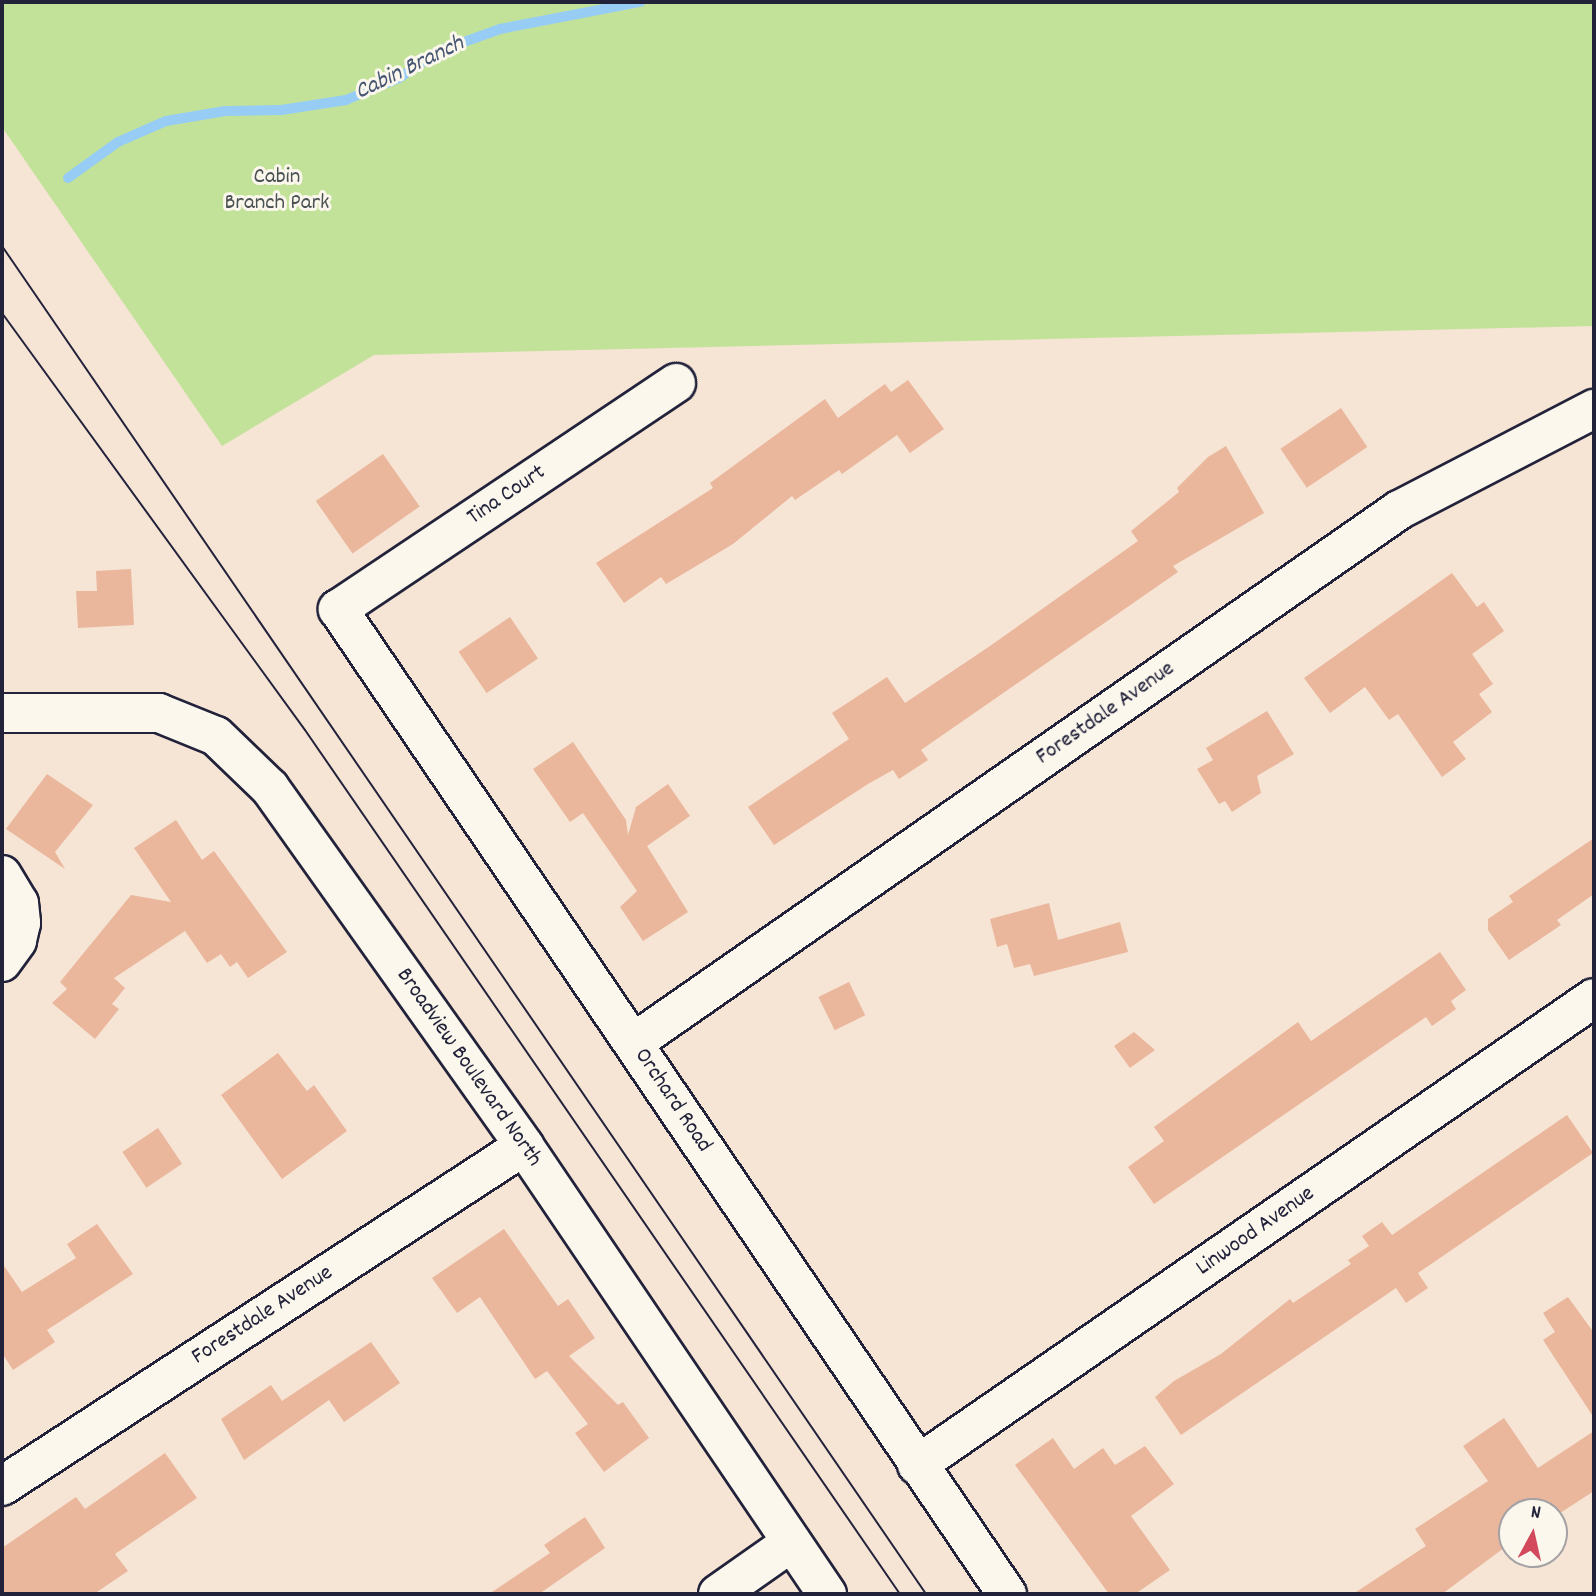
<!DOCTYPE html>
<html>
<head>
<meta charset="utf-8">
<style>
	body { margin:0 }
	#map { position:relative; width:1596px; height:1596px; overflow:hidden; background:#f6e4d4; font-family:Dekko,sans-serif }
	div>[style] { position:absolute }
	.green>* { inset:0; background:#c2e29a }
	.stream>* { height:10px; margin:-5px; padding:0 5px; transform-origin:5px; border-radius:5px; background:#97cdf5 }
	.building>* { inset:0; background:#eab79d; transform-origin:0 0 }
	.roads { filter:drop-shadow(2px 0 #22223b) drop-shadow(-2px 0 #22223b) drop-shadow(0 2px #22223b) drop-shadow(0 -2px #22223b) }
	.minor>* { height:38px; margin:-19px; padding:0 19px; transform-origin:19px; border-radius:19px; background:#fbf7ec }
	.tram>* { height:2px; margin:-1px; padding:0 1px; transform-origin:1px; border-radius:1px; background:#22223b }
	span { translate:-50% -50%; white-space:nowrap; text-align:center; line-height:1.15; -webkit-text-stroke:6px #fbf7ec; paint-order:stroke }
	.park-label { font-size:23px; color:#4a5253 }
	.street-label { font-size:23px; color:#22223b }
	.water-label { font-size:24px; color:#455573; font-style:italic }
	.frame { position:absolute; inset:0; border:4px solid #22223b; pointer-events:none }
	.north { position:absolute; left:1498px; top:1498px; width:70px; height:70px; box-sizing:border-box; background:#fbf7ec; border:2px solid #a4a2a5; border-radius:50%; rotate:8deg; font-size:19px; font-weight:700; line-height:28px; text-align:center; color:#22223b }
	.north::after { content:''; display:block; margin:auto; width:24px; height:32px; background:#d1495b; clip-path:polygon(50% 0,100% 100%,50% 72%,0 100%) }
</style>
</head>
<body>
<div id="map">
	<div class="green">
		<div style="clip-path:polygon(2px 2px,1594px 2px,1594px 326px,374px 355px,222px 446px,2px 127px)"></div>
	</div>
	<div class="stream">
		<div style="left:68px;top:178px;width:62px;rotate:-35.8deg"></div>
		<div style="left:118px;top:142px;width:52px;rotate:-23.6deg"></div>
		<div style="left:166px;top:121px;width:60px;rotate:-9.6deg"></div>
		<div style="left:225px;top:111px;width:56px;rotate:-1deg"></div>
		<div style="left:281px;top:110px;width:66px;rotate:-8.7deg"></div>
		<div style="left:346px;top:100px;width:57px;rotate:-22.5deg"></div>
		<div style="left:399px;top:78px;width:48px;rotate:-34deg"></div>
		<div style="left:439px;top:51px;width:65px;rotate:-19.8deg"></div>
		<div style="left:500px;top:29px;width:143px;rotate:-10.9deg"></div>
	</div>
	<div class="building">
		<div style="clip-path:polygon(908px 380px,944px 429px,910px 453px,897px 435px,842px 474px,839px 470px,795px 500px,792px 496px,733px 544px,666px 584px,661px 577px,624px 603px,596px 563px,713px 488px,710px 483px,825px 399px,838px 418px,885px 384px,891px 392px)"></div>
		<div style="left:1341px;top:408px;width:47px;height:73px;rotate:56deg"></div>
		<div style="clip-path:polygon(1226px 446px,1264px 513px,1173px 566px,1178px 572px,921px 750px,928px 760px,899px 779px,893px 770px,868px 784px,774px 845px,748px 807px,849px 739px,832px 713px,887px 677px,905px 703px,990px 646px,1138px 541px,1131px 531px,1179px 492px,1177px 488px,1208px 457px)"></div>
		<div style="left:383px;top:454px;width:64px;height:82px;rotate:55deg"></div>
		<div style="clip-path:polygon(131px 569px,134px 625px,78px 628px,76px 591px,97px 591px,96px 571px)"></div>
		<div style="clip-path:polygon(1452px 573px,1477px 607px,1484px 602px,1504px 631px,1472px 654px,1493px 684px,1479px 694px,1492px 712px,1453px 742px,1466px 759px,1442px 777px,1398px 714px,1389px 720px,1365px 687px,1330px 713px,1304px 678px)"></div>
		<div style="left:510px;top:617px;width:50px;height:62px;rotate:56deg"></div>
		<div style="clip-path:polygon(1267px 711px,1294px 754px,1257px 776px,1261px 793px,1232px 812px,1225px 801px,1219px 804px,1197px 769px,1213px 760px,1206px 748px)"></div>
		<div style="clip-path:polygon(573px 742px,626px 820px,628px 835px,636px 807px,668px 784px,690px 816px,647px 846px,688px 912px,643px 941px,620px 907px,637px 891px,583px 813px,570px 822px,533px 769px)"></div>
		<div style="clip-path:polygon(47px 774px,93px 805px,55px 852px,65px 869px,6px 829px)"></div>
		<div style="clip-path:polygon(176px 820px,202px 860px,214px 851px,287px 952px,248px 978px,237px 962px,230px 967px,221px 954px,207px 963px,185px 931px,114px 978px,125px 988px,112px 1004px,119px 1009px,95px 1039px,52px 1003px,67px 989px,60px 982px,131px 895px,171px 902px,134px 848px)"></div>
		<div style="clip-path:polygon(1594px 838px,1594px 894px,1557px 920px,1561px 925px,1509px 960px,1488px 930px,1488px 919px,1513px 902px,1509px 896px)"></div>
		<div style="clip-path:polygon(1049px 903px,1058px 940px,1120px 922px,1128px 952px,1034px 976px,1030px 964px,1014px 968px,1007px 944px,997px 947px,990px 919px)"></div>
		<div style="clip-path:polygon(1440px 952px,1466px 990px,1451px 1001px,1456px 1009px,1432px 1026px,1426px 1017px,1154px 1204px,1128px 1167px,1164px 1141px,1154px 1127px,1298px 1022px,1311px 1041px)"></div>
		<div style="left:849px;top:982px;width:37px;height:34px;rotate:64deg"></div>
		<div style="clip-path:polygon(1134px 1032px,1155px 1050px,1130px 1068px,1114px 1046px)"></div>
		<div style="clip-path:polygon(278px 1053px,307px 1091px,314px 1085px,347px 1131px,282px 1179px,221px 1095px)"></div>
		<div style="clip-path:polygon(1567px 1115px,1593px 1153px,1418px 1273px,1428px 1288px,1406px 1303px,1396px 1288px,1181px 1435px,1155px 1397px,1174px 1381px,1221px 1354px,1290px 1299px,1293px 1303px,1351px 1264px,1348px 1260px,1369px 1246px,1362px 1236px,1382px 1222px,1392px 1235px)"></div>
		<div style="left:158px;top:1128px;width:43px;height:43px;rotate:56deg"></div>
		<div style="clip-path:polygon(97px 1224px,133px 1274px,47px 1330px,55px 1342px,13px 1370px,2px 1353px,2px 1263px,22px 1292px,76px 1258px,67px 1244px)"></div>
		<div style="clip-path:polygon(504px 1229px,558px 1306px,568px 1299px,595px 1338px,569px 1356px,618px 1405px,623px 1402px,649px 1438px,604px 1472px,575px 1433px,588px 1424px,547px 1371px,535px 1379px,480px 1297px,457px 1313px,432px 1278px)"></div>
		<div style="clip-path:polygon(1568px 1297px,1594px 1333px,1594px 1418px,1543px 1340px,1555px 1332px,1543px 1313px)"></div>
		<div style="clip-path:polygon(371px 1342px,400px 1383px,344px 1422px,329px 1400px,244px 1460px,221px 1419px,271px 1385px,282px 1401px)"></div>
		<div style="clip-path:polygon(1504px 1418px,1538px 1468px,1594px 1431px,1594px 1491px,1554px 1517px,1554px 1512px,1512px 1512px,1512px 1542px,1442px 1594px,1353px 1594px,1426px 1546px,1415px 1529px,1488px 1481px,1463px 1446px)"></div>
		<div style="clip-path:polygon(1053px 1438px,1074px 1469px,1103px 1448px,1115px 1465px,1145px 1446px,1174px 1484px,1131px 1516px,1170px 1570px,1135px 1594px,1109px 1594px,1015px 1465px)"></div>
		<div style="clip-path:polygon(165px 1453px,197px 1498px,115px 1554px,128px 1571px,94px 1594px,2px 1594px,2px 1548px,76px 1497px,85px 1509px)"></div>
		<div style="clip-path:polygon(585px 1517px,605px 1548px,539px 1594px,489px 1594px,550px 1553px,544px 1545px)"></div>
	</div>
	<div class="roads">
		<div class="minor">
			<div style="left:676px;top:383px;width:407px;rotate:146.2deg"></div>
			<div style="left:338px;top:609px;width:1191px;rotate:55.82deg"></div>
			<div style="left:2px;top:713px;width:157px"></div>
			<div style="left:159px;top:713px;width:61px;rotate:22deg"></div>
			<div style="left:216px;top:736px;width:75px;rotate:43.9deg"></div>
			<div style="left:270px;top:788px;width:439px;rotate:54.6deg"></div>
			<div style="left:524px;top:1146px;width:541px;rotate:55.93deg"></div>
			<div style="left:2px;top:875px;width:33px;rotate:59deg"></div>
			<div style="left:19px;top:903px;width:20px;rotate:84deg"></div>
			<div style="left:21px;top:923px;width:18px;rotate:103deg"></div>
			<div style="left:17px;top:941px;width:26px;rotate:126deg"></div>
			<div style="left:633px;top:1043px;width:933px;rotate:-34.83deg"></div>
			<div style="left:1399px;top:510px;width:220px;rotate:-27.4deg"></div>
			<div style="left:917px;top:1465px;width:822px;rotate:-34.6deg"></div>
			<div style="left:2px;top:1486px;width:623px;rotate:-33.08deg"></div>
			<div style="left:718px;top:1594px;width:90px;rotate:-35.1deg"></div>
		</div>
	</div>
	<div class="tram">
		<div style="left:2px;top:246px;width:1634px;rotate:55.57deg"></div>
		<div style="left:2px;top:313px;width:515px;rotate:54deg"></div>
		<div style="left:305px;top:730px;width:1049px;rotate:55.45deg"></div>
	</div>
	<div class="park-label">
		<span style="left:277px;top:191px">Cabin<br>Branch Park</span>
	</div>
	<div class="street-label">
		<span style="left:507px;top:496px;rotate:-34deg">Tina Court</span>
		<span style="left:1106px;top:714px;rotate:-35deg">Forestdale Avenue</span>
		<span style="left:468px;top:1068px;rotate:55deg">Broadview Boulevard North</span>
		<span style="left:672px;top:1101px;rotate:56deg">Orchard Road</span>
		<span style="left:1256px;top:1232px;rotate:-35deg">Linwood Avenue</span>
		<span style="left:263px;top:1316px;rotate:-33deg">Forestdale Avenue</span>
	</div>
	<div class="water-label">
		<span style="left:410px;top:69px;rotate:-26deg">Cabin Branch</span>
	</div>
	<div class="frame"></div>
	<div class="north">N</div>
</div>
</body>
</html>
